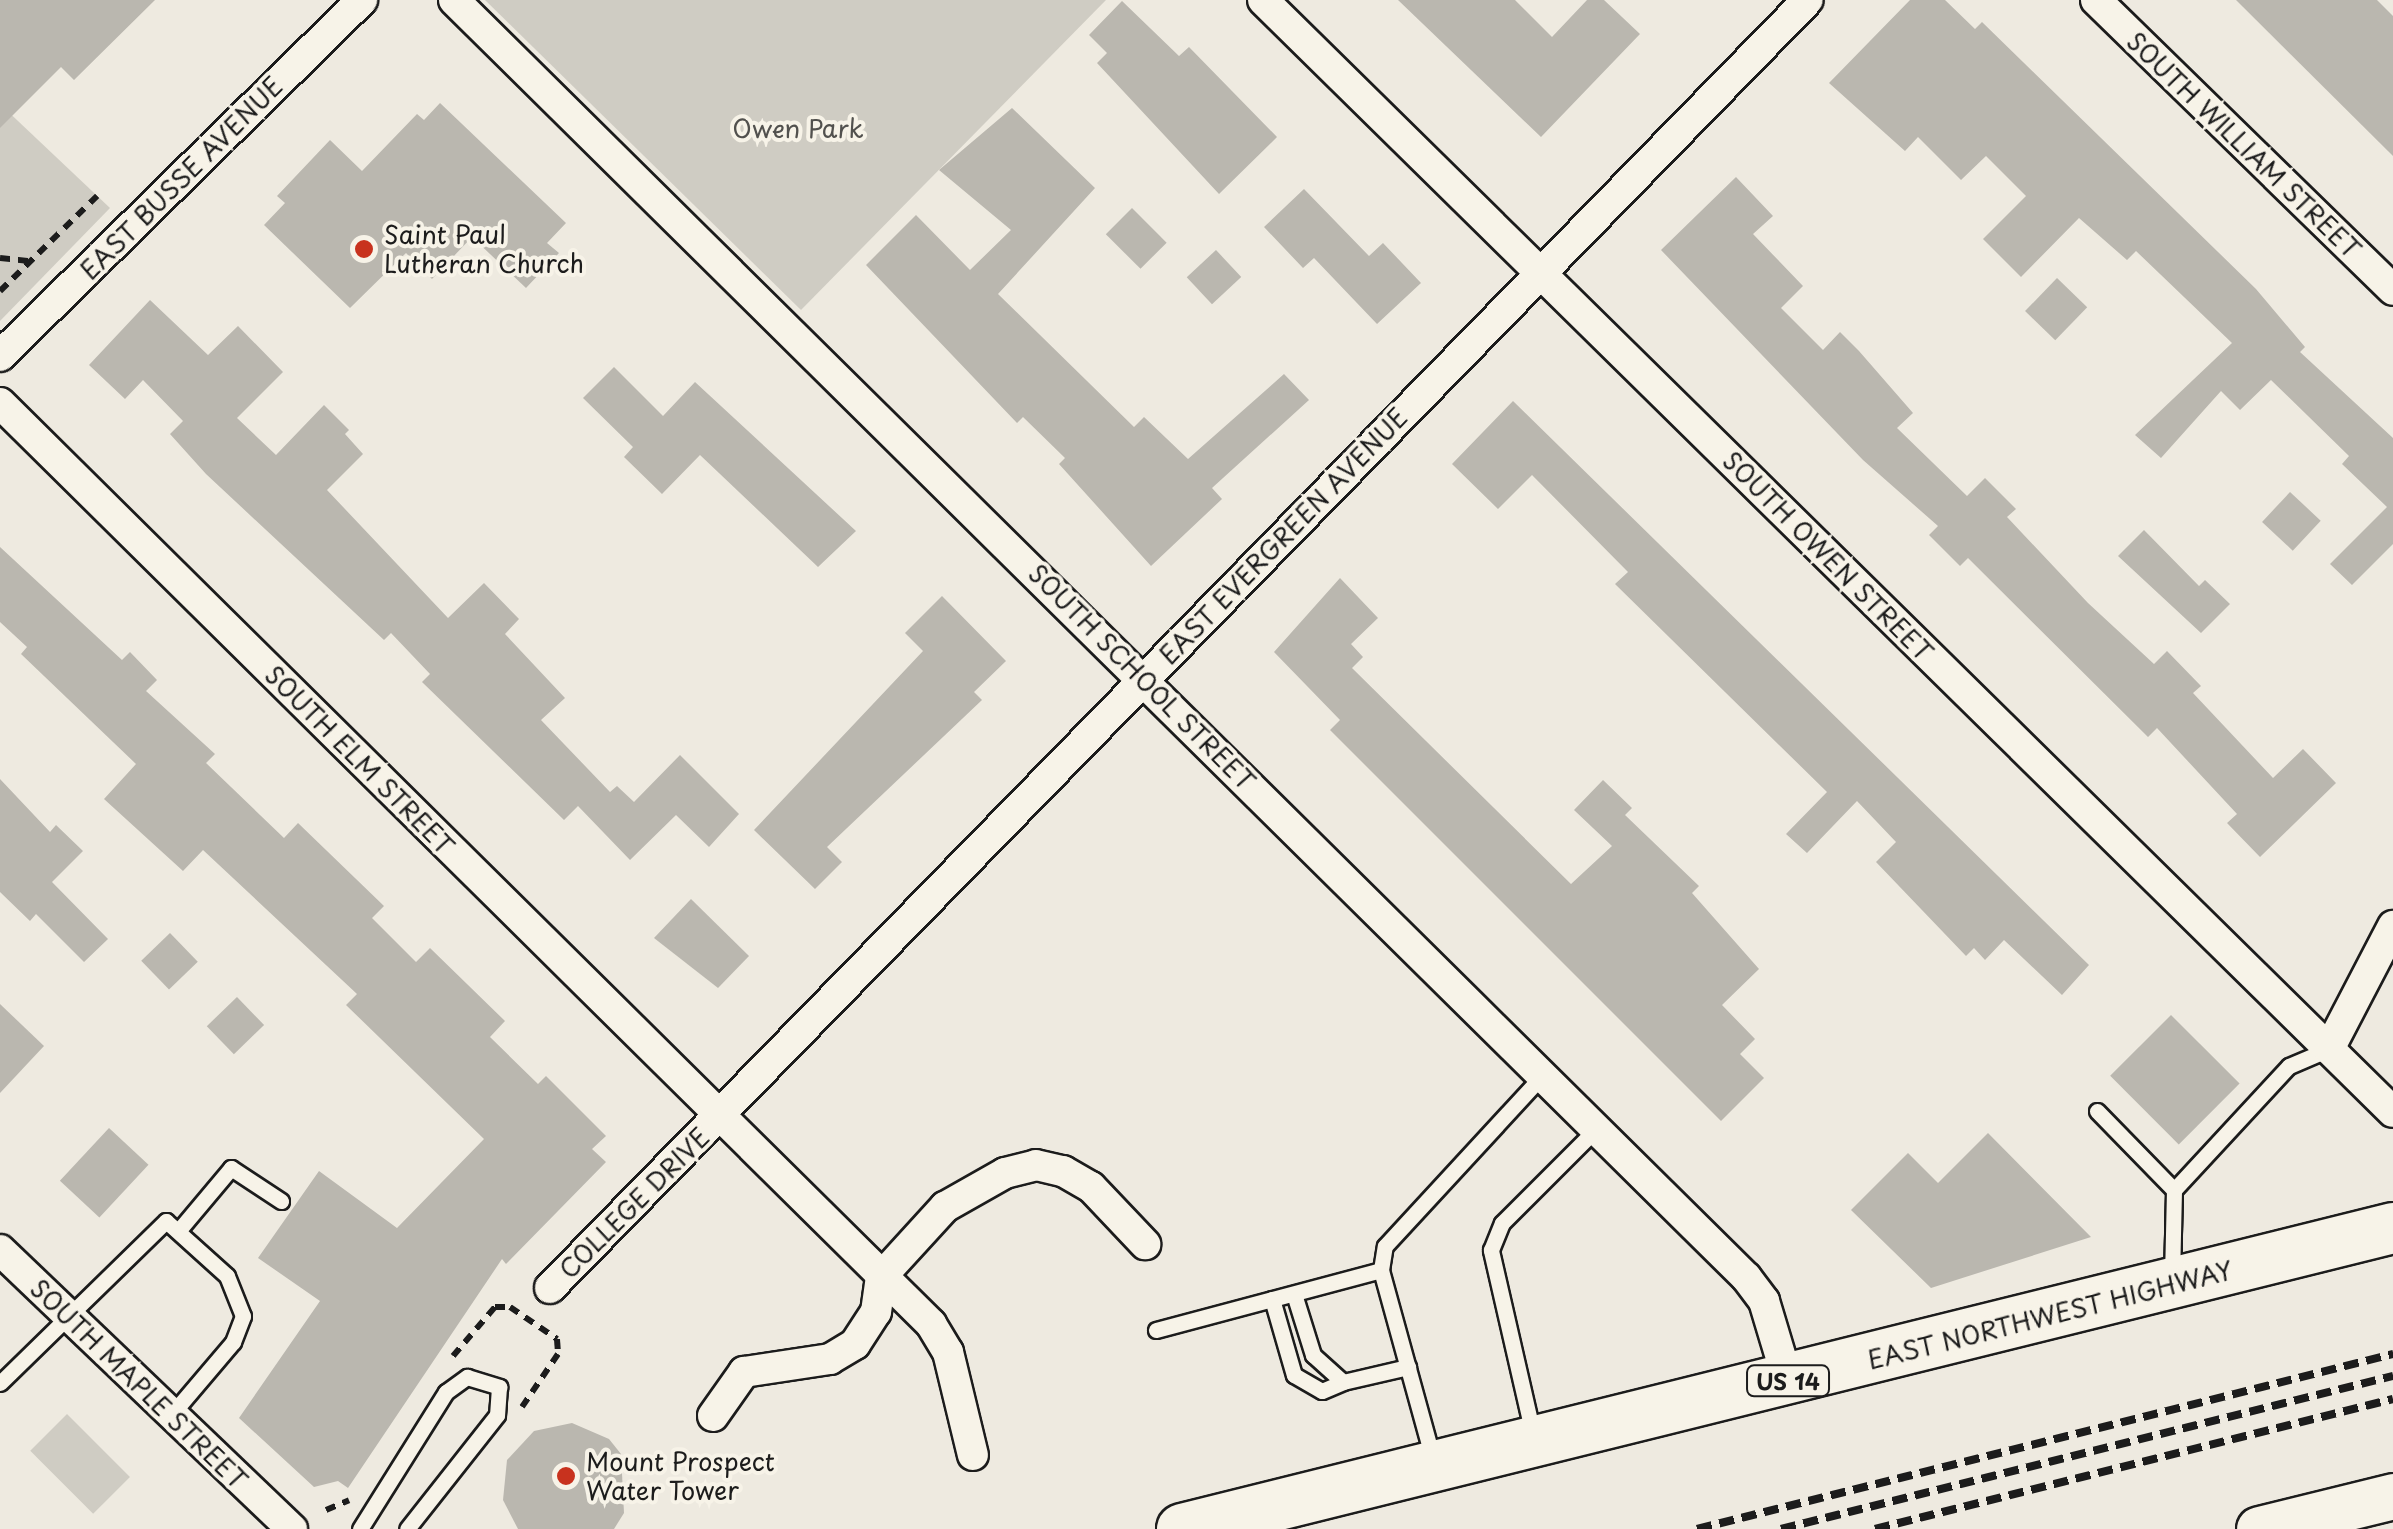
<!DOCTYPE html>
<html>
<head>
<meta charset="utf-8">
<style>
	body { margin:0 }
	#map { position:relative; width:2393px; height:1529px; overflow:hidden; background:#eeeae0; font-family:"Playpen Sans",sans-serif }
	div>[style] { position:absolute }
	.green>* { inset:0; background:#cfccc3; transform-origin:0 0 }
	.building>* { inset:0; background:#bab7af; transform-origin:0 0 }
	.path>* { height:6px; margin-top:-3px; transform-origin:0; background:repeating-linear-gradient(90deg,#1c1c1c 0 10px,transparent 0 18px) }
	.roads { filter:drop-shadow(2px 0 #1c1c1c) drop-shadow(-2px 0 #1c1c1c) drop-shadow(0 2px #1c1c1c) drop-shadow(0 -2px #1c1c1c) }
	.lane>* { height:15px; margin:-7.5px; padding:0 7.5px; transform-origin:7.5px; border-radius:7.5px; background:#f7f3e8 }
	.street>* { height:30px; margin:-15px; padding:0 15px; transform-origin:15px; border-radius:15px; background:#f7f3e8 }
	.secondary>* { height:45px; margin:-22.5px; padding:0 22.5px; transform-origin:22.5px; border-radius:22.5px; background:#f7f3e8 }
	.primary>* { height:50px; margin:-25px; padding:0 25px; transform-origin:25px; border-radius:25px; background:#f7f3e8 }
	.rail>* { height:8px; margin-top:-4px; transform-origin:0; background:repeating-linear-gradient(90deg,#1c1c1c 0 15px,transparent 0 23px) }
	.dots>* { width:28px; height:28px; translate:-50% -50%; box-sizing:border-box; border:5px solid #f7f3e8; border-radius:50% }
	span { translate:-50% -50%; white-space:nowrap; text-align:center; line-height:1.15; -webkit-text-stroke:8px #f7f3e8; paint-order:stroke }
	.shield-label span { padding:2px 8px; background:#f7f3e8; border:2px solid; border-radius:8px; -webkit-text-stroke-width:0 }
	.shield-label { font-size:22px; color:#1c1c1c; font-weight:700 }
	.park-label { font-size:25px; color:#52514e }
	.street-label { font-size:25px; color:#1c1c1c }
	.poi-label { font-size:25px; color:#1c1c1c }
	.left { translate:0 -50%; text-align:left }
</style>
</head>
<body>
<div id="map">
	<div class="green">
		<div style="clip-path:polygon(485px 0,1106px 0,801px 310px)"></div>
		<div style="clip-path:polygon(0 104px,110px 208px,0 321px)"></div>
		<div style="left:67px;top:1414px;width:89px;height:52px;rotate:45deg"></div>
	</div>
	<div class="building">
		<div style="clip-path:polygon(0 0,155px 0,74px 80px,61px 67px,0 128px)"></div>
		<div style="clip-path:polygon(1398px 0,1515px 0,1552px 37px,1587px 0,1604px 0,1640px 34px,1541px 137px)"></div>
		<div style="clip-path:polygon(1910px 0,1945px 0,1975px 29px,1982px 22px,2256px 289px,2305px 347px,2300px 352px,2393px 438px,2393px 544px,2352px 585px,2330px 564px,2387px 507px,2342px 464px,2349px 456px,2271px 380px,2240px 410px,2221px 391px,2161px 458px,2135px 435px,2232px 343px,2136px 251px,2127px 260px,2079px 218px,2021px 277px,1983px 239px,2026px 196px,1986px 156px,1961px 180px,1918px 137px,1905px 151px,1829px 83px)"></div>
		<div style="clip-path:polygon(2236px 0,2377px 0,2393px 16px,2393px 156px)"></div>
		<div style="clip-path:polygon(1122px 1px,1179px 56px,1189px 47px,1277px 137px,1219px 194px,1097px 63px,1107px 53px,1089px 35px)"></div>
		<div style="clip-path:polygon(440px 103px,566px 223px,547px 243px,559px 253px,526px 288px,472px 237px,432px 279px,406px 253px,350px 308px,264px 225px,285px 203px,277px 196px,330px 140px,362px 171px,417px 114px,424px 120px)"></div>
		<div style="clip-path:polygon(1012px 108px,1095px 188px,998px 294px,1134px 427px,1144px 417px,1188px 459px,1284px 374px,1309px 400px,1212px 488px,1222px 499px,1151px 566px,1059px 464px,1065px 458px,1023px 417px,1017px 423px,866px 265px,916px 215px,970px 270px,1011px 230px,939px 170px)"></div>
		<div style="clip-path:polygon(1736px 177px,1773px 216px,1753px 234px,1803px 286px,1781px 308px,1823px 350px,1840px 332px,1859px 351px,1913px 413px,1897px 428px,1967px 496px,1985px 478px,2016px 509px,2007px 517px,2088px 603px,2154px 664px,2167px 651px,2201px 686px,2193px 693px,2273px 778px,2303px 749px,2336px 783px,2260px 857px,2227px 823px,2237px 814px,2157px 728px,2148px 737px,1968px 558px,1960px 566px,1929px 535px,1938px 526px,1863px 460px,1661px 250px)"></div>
		<div style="clip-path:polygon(1304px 189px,1369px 256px,1383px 243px,1421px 283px,1377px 324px,1314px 258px,1303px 268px,1264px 227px)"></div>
		<div style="left:1132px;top:208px;width:49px;height:37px;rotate:45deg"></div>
		<div style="left:1216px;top:250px;width:37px;height:40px;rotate:47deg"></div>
		<div style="left:2057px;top:278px;width:42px;height:46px;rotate:44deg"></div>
		<div style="clip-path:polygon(150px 300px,208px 355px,238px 326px,283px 372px,237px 418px,276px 455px,324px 405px,349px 430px,345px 434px,363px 454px,327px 490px,448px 618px,484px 583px,519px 619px,505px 634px,565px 698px,541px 720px,610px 792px,617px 786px,634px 802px,680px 755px,739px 814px,709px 847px,676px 815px,630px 860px,578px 806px,564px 820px,422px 682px,430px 674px,391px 633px,384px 640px,206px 474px,170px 434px,183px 421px,143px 380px,125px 399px,89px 365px)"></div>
		<div style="clip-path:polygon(614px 367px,663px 416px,695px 382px,856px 531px,818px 567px,700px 455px,662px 494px,624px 457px,633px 447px,583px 398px)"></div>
		<div style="clip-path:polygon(1513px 401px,2089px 965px,2062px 995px,2004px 940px,1985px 960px,1974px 948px,1966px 956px,1876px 862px,1896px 842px,1857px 801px,1807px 853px,1786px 834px,1827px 792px,1615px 584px,1628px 572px,1532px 475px,1498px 509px,1452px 464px)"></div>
		<div style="left:2290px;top:492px;width:42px;height:41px;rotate:43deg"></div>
		<div style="clip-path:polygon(2144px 530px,2199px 586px,2205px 580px,2230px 604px,2201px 633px,2118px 556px)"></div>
		<div style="clip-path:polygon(0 547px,122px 660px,130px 652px,157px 680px,146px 691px,215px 754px,206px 763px,284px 838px,298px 823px,384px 906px,372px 918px,416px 962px,430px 948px,505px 1021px,490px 1037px,538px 1084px,546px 1076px,606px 1136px,592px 1149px,606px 1162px,506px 1264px,502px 1259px,348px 1488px,338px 1481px,314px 1487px,239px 1418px,320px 1301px,258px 1258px,319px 1171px,397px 1228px,484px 1139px,346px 1005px,357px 994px,203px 850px,183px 871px,104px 799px,136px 764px,21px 654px,27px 647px,0 622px)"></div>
		<div style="clip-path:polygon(1340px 578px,1378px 618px,1351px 644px,1363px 657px,1352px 668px,1571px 884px,1612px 846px,1574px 810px,1603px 780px,1632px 808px,1625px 815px,1699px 886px,1692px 893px,1759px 969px,1722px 1005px,1755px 1039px,1740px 1054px,1764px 1078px,1721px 1121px,1330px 730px,1340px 720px,1274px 652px)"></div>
		<div style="clip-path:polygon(942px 596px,1006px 661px,974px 692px,982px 700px,827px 847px,842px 862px,815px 889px,754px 830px,923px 651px,905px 633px)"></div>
		<div style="clip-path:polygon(0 779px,50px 832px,56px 825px,83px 851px,52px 882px,108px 939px,84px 962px,36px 914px,30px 921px,0 892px)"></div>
		<div style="clip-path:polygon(691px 899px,749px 956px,718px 988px,654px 938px)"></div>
		<div style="left:170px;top:933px;width:40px;height:40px;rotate:46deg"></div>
		<div style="left:237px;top:997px;width:39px;height:42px;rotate:46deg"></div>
		<div style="clip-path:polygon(0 1004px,44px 1046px,0 1093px)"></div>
		<div style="left:2171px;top:1015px;width:97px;height:86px;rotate:45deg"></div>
		<div style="left:109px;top:1128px;width:54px;height:72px;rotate:43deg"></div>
		<div style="clip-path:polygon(1988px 1133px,2091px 1237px,1931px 1288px,1851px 1210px,1908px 1153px,1938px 1183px)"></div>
		<div style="clip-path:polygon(572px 1423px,609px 1439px,621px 1454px,624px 1513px,614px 1529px,518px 1529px,503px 1500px,507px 1460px,534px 1431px)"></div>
	</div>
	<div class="path">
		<div style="left:0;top:258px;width:30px;rotate:6deg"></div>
		<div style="left:0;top:291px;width:136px;rotate:-44.4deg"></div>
		<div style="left:453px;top:1356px;width:65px;rotate:-49.4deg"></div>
		<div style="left:495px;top:1307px;width:15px"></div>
		<div style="left:510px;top:1307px;width:57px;rotate:34.2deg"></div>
		<div style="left:557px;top:1339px;width:15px;rotate:86deg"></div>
		<div style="left:558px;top:1354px;width:64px;rotate:124.2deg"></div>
		<div style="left:326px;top:1510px;width:25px;rotate:-23deg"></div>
	</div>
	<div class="roads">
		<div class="lane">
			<div style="left:2097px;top:1111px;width:110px;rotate:45.7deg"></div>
			<div style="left:2174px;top:1190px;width:85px;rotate:91.3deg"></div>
			<div style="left:2174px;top:1190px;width:169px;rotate:-47.2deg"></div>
			<div style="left:2289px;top:1066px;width:43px;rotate:-23deg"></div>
			<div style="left:179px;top:1230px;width:81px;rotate:-50deg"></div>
			<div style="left:231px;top:1168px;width:60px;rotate:33.4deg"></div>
			<div style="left:1294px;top:1294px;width:64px;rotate:72.7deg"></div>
			<div style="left:1313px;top:1355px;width:40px;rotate:42deg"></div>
			<div style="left:1343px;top:1382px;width:67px;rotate:-13deg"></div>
			<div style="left:1272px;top:1299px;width:79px;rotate:73.9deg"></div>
			<div style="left:1294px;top:1375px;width:32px;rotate:30deg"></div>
			<div style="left:1322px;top:1391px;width:23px;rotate:-23deg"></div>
			<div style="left:1156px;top:1330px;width:233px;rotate:-14.9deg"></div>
			<div style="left:0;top:1383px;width:232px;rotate:-44.3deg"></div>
			<div style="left:166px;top:1221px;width:82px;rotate:42deg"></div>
			<div style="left:227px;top:1276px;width:43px;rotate:68.2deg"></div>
			<div style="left:243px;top:1316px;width:28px;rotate:111deg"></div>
			<div style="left:233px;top:1342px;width:96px;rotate:130.3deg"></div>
			<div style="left:1533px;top:1434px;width:189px;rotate:-102.9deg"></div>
			<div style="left:1491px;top:1250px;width:29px;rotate:-68deg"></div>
			<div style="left:1502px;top:1223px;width:133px;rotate:-45deg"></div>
			<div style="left:1433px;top:1459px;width:196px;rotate:-105.4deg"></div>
			<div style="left:1381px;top:1270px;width:24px;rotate:-81deg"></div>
			<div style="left:1385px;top:1246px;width:233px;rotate:-47.3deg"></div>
			<div style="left:360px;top:1529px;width:162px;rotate:-57.9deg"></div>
			<div style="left:446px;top:1392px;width:26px;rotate:-36deg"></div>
			<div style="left:467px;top:1377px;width:34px;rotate:17deg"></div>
			<div style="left:499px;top:1387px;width:28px;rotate:94deg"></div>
			<div style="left:497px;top:1415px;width:145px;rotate:128.3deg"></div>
		</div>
		<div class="street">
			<div style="left:454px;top:0;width:1817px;rotate:44.67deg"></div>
			<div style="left:1746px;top:1277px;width:30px;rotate:53deg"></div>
			<div style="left:1764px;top:1301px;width:84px;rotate:73.3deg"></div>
			<div style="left:1263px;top:0;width:1585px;rotate:44.54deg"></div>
			<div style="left:2096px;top:0;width:415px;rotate:44.3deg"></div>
			<div style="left:0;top:356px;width:508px;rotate:-44.52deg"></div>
			<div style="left:0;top:403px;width:1310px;rotate:44.69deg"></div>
			<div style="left:931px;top:1324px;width:33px;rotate:59deg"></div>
			<div style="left:948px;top:1352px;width:106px;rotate:76.4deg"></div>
			<div style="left:2329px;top:1049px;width:139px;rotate:-62.5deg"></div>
			<div style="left:0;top:1250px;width:404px;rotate:43.7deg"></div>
			<div style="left:550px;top:1288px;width:1800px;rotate:-45.68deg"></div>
			<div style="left:713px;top:1416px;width:54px;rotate:-54.8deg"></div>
			<div style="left:744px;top:1372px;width:87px;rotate:-8.6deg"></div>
			<div style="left:830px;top:1359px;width:29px;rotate:-31deg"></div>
			<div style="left:855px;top:1344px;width:38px;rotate:-57deg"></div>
			<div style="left:876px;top:1312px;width:35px;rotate:-82deg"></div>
			<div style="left:881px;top:1277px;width:95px;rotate:-47.6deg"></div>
			<div style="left:945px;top:1207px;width:69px;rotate:-29.5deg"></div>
			<div style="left:1005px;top:1173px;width:32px;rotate:-14deg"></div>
			<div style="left:1036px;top:1165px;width:28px;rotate:13deg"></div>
			<div style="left:1063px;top:1171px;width:32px;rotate:30deg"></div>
			<div style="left:1091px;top:1187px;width:79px;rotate:46.5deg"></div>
		</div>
		<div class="secondary">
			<div style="left:2259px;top:1529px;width:138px;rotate:-13.8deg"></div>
		</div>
		<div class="primary">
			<div style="left:1182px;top:1529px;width:1248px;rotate:-13.96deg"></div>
		</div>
	</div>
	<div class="rail">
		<div style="left:1697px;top:1529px;width:718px;rotate:-14.11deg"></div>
		<div style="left:1781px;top:1529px;width:631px;rotate:-14.04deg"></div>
		<div style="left:1875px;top:1529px;width:534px;rotate:-14.09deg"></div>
	</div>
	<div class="dots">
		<div style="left:364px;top:249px;background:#c8321e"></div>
		<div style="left:566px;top:1476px;background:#c8321e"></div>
	</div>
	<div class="shield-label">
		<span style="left:1788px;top:1381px">US 14</span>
	</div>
	<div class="park-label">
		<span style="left:798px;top:128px">Owen Park</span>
	</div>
	<div class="street-label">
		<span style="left:2244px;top:145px;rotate:44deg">SOUTH WILLIAM STREET</span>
		<span style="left:181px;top:178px;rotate:-45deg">EAST BUSSE AVENUE</span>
		<span style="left:1283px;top:536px;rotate:-46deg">EAST EVERGREEN AVENUE</span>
		<span style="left:1828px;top:556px;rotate:45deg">SOUTH OWEN STREET</span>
		<span style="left:1142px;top:677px;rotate:45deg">SOUTH SCHOOL STREET</span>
		<span style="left:360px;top:760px;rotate:45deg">SOUTH ELM STREET</span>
		<span style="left:634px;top:1203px;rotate:-45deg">COLLEGE DRIVE</span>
		<span style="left:2050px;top:1315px;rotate:-14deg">EAST NORTHWEST HIGHWAY</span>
		<span style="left:139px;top:1384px;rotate:44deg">SOUTH MAPLE STREET</span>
	</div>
	<div class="poi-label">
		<span class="left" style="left:384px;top:249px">Saint Paul<br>Lutheran Church</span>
		<span class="left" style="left:586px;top:1476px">Mount Prospect<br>Water Tower</span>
	</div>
</div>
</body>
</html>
